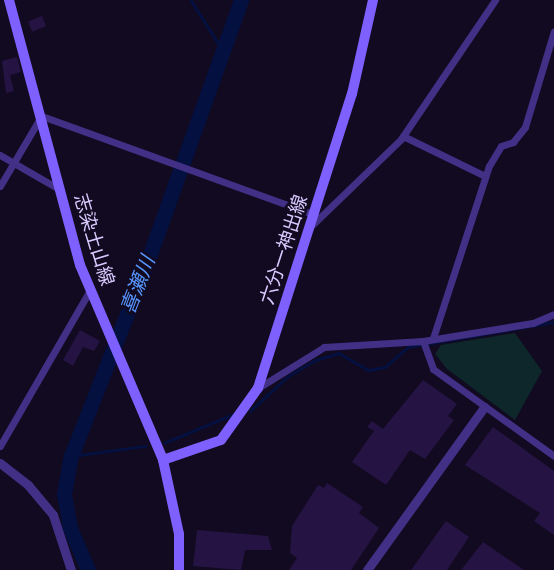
<!DOCTYPE html>
<html>
<head>
<meta charset="utf-8">
<style>
	body { margin:0 }
	#map { position:relative; width:554px; height:570px; overflow:hidden; background:#110a20; font-family:Karla,"Noto Sans JP",sans-serif }
	div>[style] { position:absolute }
	.green>* { inset:0; background:#0d272b }
	.stream>* { height:2.5px; margin:-1.25px; padding:0 1.25px; transform-origin:1.25px; border-radius:1.25px; background:#041040 }
	.river>* { height:15px; margin:-7.5px; padding:0 7.5px; transform-origin:7.5px; border-radius:7.5px; background:#041040 }
	.building>* { inset:0; background:#251443; transform-origin:0 0 }
	.minor>* { height:7px; margin:-3.5px; padding:0 3.5px; transform-origin:3.5px; border-radius:3.5px; background:#413085 }
	.tertiary>* { height:9px; margin:-4.5px; padding:0 4.5px; transform-origin:4.5px; border-radius:4.5px; background:#413085 }
	.secondary>* { height:10px; margin:-5px; padding:0 5px; transform-origin:5px; border-radius:5px; background:#7e60ff }
	span { translate:-50% -50%; white-space:nowrap; text-align:center; line-height:1.15; -webkit-text-stroke:5px #110a20; paint-order:stroke }
	.street-label { font-size:19px; color:#d8c9ff }
	.water-label { font-size:20px; color:#5796ff; font-style:italic }
</style>
</head>
<body>
<div id="map">
	<div class="green">
		<div style="clip-path:polygon(515px 333px,542px 371px,515px 420px,447px 369px,435px 354px,441px 345px)"></div>
	</div>
	<div class="stream">
		<div style="left:191px;top:0;width:58px;rotate:57.7deg"></div>
		<div style="left:250px;top:411px;width:50px;rotate:-42.6deg"></div>
		<div style="left:287px;top:377px;width:33px;rotate:-31deg"></div>
		<div style="left:315px;top:360px;width:25px;rotate:-16deg"></div>
		<div style="left:339px;top:353px;width:34px;rotate:30deg"></div>
		<div style="left:368px;top:370px;width:17px;rotate:-10deg"></div>
		<div style="left:385px;top:367px;width:30px;rotate:-41deg"></div>
		<div style="left:408px;top:347px;width:148px;rotate:-9.7deg"></div>
		<div style="left:164px;top:443px;width:78px;rotate:-22.6deg"></div>
		<div style="left:71px;top:456px;width:75px;rotate:-7.7deg"></div>
	</div>
	<div class="river">
		<div style="left:88px;top:570px;width:46px;rotate:-113.2deg"></div>
		<div style="left:70px;top:528px;width:35px;rotate:-100deg"></div>
		<div style="left:64px;top:494px;width:39px;rotate:-80deg"></div>
		<div style="left:71px;top:456px;width:199px;rotate:-68.5deg"></div>
		<div style="left:144px;top:271px;width:288px;rotate:-70.3deg"></div>
	</div>
	<div class="building">
		<div style="left:42px;top:16px;width:11px;height:15px;rotate:68deg"></div>
		<div style="clip-path:polygon(17px 57px,21px 72px,10px 75px,14px 91px,6px 93px,2px 61px)"></div>
		<div style="clip-path:polygon(80px 330px,100px 341px,94px 351px,83px 347px,73px 366px,63px 360px)"></div>
		<div style="clip-path:polygon(423px 380px,457px 404px,448px 416px,454px 420px,425px 459px,410px 450px,386px 485px,352px 462px,374px 431px,367px 427px,372px 421px,383px 429px)"></div>
		<div style="clip-path:polygon(493px 427px,554px 471px,554px 535px,534px 521px,540px 513px,465px 465px)"></div>
		<div style="clip-path:polygon(327px 483px,363px 507px,359px 513px,379px 528px,351px 570px,289px 570px,297px 558px,290px 553px,292px 526px,318px 485px,324px 488px)"></div>
		<div style="clip-path:polygon(446px 521px,469px 537px,447px 570px,411px 570px)"></div>
		<div style="clip-path:polygon(197px 530px,268px 536px,272px 550px,245px 550px,241px 570px,193px 566px)"></div>
		<div style="clip-path:polygon(483px 542px,524px 570px,461px 570px)"></div>
	</div>
	<div class="minor">
		<div style="left:39px;top:115px;width:294px;rotate:19.9deg"></div>
		<div style="left:403px;top:136px;width:91px;rotate:26deg"></div>
		<div style="left:0;top:155px;width:68px;rotate:30deg"></div>
		<div style="left:0;top:186px;width:79px;rotate:-59.5deg"></div>
		<div style="left:311px;top:226px;width:125px;rotate:-44deg"></div>
		<div style="left:401px;top:139px;width:168px;rotate:-55.9deg"></div>
		<div style="left:433px;top:338px;width:181px;rotate:-72deg"></div>
		<div style="left:489px;top:166px;width:23px;rotate:-59deg"></div>
		<div style="left:501px;top:146px;width:13px;rotate:-18deg"></div>
		<div style="left:513px;top:142px;width:19px;rotate:-51deg"></div>
		<div style="left:525px;top:127px;width:100px;rotate:-73.2deg"></div>
		<div style="left:423px;top:341px;width:30px;rotate:70deg"></div>
		<div style="left:433px;top:369px;width:149px;rotate:35.7deg"></div>
		<div style="left:258px;top:388px;width:78px;rotate:-31.8deg"></div>
		<div style="left:324px;top:347px;width:99px;rotate:-3.5deg"></div>
		<div style="left:423px;top:341px;width:111px;rotate:-9.3deg"></div>
		<div style="left:533px;top:323px;width:23px;rotate:-23deg"></div>
		<div style="left:0;top:446px;width:178px;rotate:-60deg"></div>
	</div>
	<div class="tertiary">
		<div style="left:0;top:463px;width:36px;rotate:38deg"></div>
		<div style="left:28px;top:485px;width:39px;rotate:50deg"></div>
		<div style="left:53px;top:515px;width:58px;rotate:71.9deg"></div>
		<div style="left:367px;top:570px;width:201px;rotate:-54.3deg"></div>
	</div>
	<div class="secondary">
		<div style="left:9px;top:0;width:274px;rotate:75deg"></div>
		<div style="left:80px;top:265px;width:212px;rotate:66.9deg"></div>
		<div style="left:163px;top:460px;width:76px;rotate:77.8deg"></div>
		<div style="left:179px;top:534px;width:36px;rotate:90deg"></div>
		<div style="left:163px;top:460px;width:61px;rotate:-19deg"></div>
		<div style="left:221px;top:440px;width:64px;rotate:-54.6deg"></div>
		<div style="left:258px;top:388px;width:309px;rotate:-72.3deg"></div>
		<div style="left:352px;top:94px;width:96px;rotate:-77.4deg"></div>
	</div>
	<div class="street-label">
		<span style="left:93px;top:240px;rotate:73deg">志染土山線</span>
		<span style="left:285px;top:250px;rotate:-72deg">六分一神出線</span>
	</div>
	<div class="water-label">
		<span style="left:138px;top:285px;rotate:-69deg">喜瀬川</span>
	</div>
</div>
</body>
</html>
